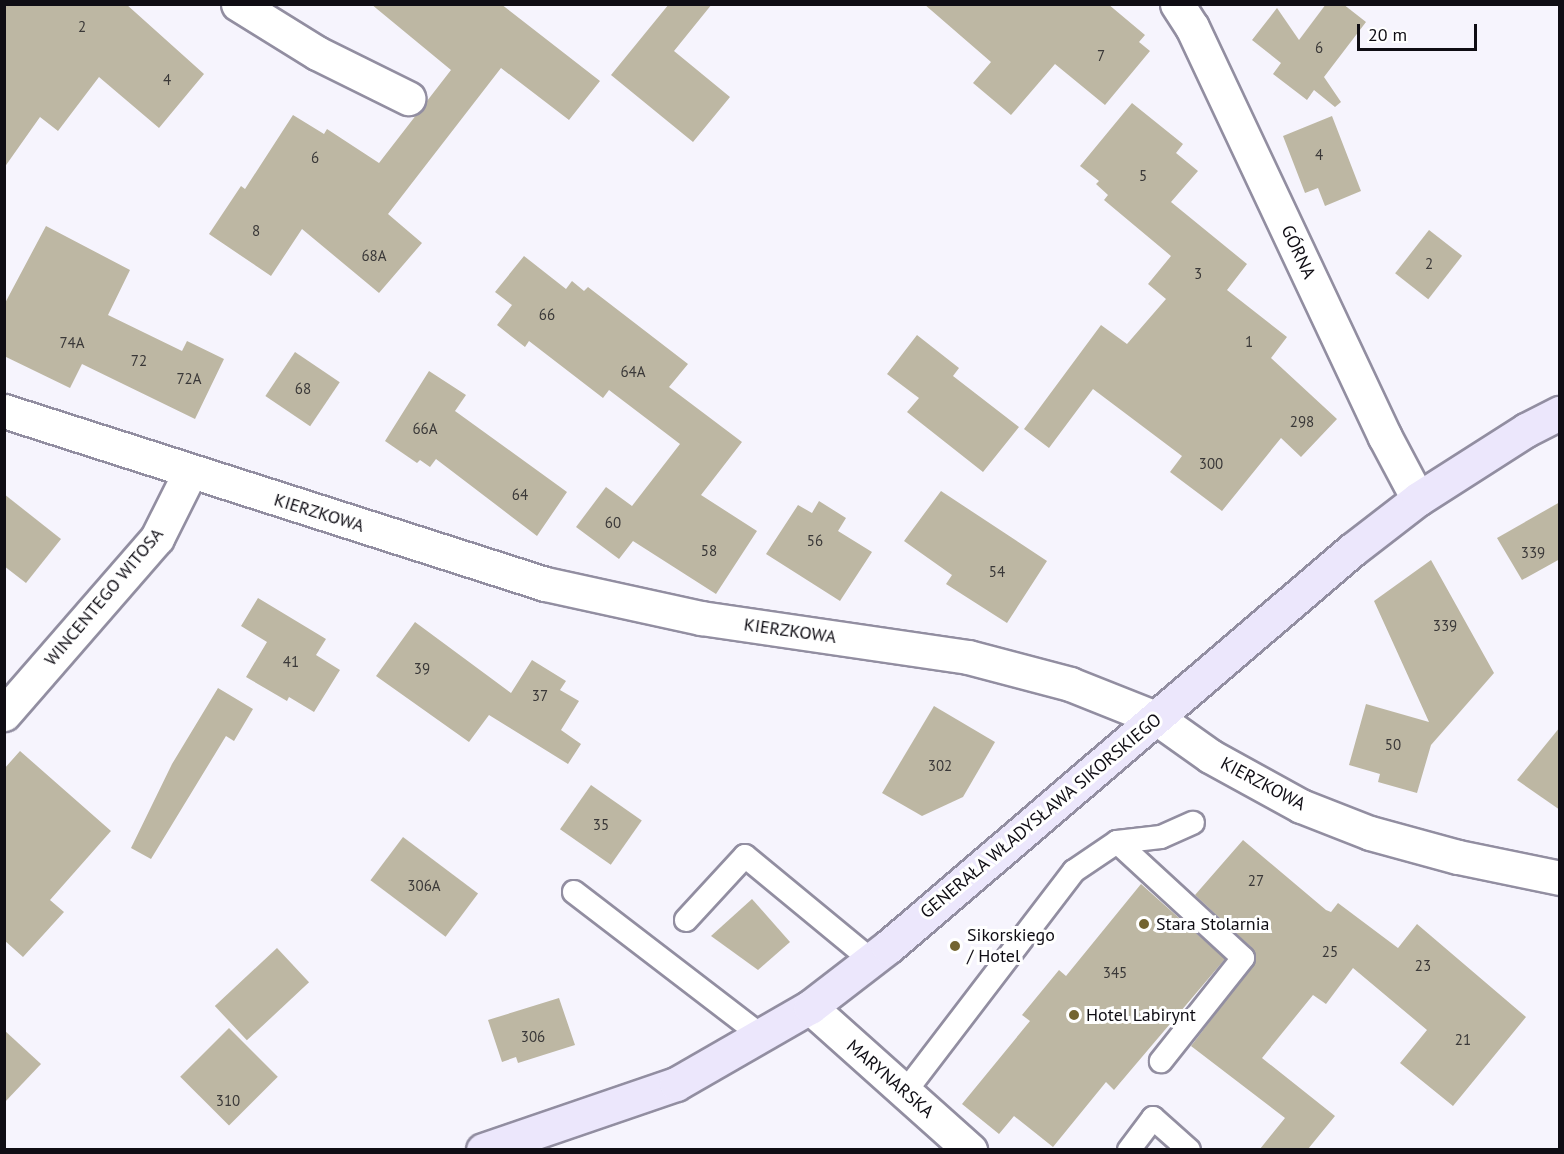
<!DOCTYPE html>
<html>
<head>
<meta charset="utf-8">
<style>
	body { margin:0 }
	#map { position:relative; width:1564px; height:1154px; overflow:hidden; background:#f6f4fd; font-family:"PT Sans",sans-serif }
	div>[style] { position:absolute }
	.building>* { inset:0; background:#bdb7a3; transform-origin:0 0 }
	.roads { filter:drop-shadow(2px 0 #928ea1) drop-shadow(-2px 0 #928ea1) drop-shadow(0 2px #928ea1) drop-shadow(0 -2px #928ea1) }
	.lane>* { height:22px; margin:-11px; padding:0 11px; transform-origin:11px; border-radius:11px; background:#fff }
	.street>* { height:33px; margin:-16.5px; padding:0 16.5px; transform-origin:16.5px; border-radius:16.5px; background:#fff }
	.secondary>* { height:33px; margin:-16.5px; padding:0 16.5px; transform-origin:16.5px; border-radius:16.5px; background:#ece7fc }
	.dots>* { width:16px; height:16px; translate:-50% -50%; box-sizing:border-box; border:3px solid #fff; border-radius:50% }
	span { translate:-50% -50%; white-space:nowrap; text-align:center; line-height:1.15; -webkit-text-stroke:6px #fff; paint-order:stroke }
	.number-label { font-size:15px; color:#3a3838 }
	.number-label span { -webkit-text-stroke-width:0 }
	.street-label { font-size:18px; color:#0f0d14 }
	.poi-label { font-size:18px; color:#0f0d14 }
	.left { translate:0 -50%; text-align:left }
	.frame { position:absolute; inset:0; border:6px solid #0f0d14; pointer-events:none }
	.scale { position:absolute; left:1357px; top:24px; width:120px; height:27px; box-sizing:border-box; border:3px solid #0f0d14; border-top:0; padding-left:8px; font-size:18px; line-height:21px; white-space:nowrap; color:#0f0d14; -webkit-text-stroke:4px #fff; paint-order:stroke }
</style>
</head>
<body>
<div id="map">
	<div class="building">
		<div style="clip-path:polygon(4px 4px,126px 4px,204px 74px,159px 128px,99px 77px,58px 131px,40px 117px,4px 168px)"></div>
		<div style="clip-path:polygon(371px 4px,501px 4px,600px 81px,569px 120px,501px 68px,388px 214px,422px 243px,379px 293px,302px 229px,271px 276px,209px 234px,241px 186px,245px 189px,293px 115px,324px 134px,327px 129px,379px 163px,451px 70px)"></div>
		<div style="clip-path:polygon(669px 4px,712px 4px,674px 51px,730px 97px,693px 142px,611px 75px)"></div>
		<div style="clip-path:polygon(924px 4px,1108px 4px,1145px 35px,1139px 42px,1150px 51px,1105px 105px,1055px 64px,1011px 115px,973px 83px,991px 62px)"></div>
		<div style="clip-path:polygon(1326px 4px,1343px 4px,1366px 22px,1324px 77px,1341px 102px,1335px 107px,1314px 90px,1307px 100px,1273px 74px,1281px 63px,1252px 40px,1277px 8px,1299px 40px)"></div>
		<div style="clip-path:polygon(1132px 103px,1183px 144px,1176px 153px,1198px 171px,1171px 202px,1247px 264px,1227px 290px,1287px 337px,1271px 358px,1337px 419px,1301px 457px,1281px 438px,1222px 511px,1170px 472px,1182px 456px,1093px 389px,1049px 448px,1024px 429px,1101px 325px,1127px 344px,1166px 299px,1148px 284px,1171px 256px,1104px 200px,1108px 195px,1096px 184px,1099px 181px,1080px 166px)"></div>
		<div style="clip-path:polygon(1332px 116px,1361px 191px,1325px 206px,1318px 188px,1305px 193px,1283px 136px)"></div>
		<div style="clip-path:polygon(46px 226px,130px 270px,108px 315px,182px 351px,187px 341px,224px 359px,195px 419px,82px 364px,70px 388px,4px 356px,4px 305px)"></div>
		<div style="left:1429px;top:230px;width:42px;height:55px;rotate:38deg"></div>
		<div style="clip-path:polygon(524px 256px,566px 289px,572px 281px,584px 291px,588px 287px,688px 364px,669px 387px,742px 442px,701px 495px,757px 531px,716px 594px,633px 541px,619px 559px,576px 527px,606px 487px,632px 506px,680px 444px,609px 390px,603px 398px,529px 341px,525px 347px,497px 325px,512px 305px,495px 292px)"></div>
		<div style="clip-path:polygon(917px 335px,959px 368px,953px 376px,1019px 427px,983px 472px,907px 412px,919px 398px,887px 374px)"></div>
		<div style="left:295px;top:352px;width:54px;height:53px;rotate:34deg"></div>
		<div style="clip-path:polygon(429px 371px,466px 395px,455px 411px,567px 492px,537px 536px,436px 459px,430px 467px,420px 460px,417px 463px,385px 441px)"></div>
		<div style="clip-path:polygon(941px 491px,1047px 561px,1007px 623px,946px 584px,952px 575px,904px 541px)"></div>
		<div style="clip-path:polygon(4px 494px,61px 539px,26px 583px,4px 566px)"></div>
		<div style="clip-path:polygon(819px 501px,846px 518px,838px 531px,872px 552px,840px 601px,766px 554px,798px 505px,812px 513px)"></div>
		<div style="clip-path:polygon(1560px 502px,1560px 559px,1522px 580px,1497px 538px)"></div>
		<div style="clip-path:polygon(1431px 560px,1494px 673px,1431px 745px,1417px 793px,1378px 782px,1380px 774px,1349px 765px,1366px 704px,1429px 722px,1374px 601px)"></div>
		<div style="clip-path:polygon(258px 598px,326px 639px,316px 655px,340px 670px,314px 712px,289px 697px,287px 701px,246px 677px,267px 642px,241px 626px)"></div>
		<div style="clip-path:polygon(415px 622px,511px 693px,532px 660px,566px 681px,560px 690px,579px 701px,561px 730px,581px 744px,568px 764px,489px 715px,469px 742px,376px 676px)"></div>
		<div style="clip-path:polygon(218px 688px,253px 709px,234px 741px,226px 736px,151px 859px,131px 848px,172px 764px)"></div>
		<div style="clip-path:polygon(934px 706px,995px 742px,963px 797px,922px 816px,882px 793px)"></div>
		<div style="clip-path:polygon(1560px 727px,1560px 810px,1517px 780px)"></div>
		<div style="clip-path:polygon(20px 751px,111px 831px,50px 900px,64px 912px,23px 957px,4px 940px,4px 769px)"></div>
		<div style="left:591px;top:785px;width:62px;height:54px;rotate:35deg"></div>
		<div style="left:403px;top:837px;width:94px;height:54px;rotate:37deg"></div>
		<div style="clip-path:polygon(1243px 840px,1326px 910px,1331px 912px,1338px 903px,1398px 948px,1417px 924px,1526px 1017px,1453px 1106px,1400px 1063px,1427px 1030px,1353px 968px,1326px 1004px,1313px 995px,1262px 1058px,1335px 1116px,1308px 1149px,1260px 1149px,1285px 1118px,1191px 1046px,1256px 961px,1252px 948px,1195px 895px)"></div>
		<div style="clip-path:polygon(1141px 884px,1225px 959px,1114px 1090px,1106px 1082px,1053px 1147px,1014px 1116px,999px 1134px,962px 1104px,1030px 1021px,1022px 1015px,1059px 970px,1066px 976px)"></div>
		<div style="clip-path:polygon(752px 899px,790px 942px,758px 970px,711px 936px)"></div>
		<div style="left:277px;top:948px;width:47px;height:85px;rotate:47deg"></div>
		<div style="clip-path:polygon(559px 998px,575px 1045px,518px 1063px,516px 1057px,502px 1062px,488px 1020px)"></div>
		<div style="left:229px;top:1028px;width:69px;height:69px;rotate:45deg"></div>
		<div style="clip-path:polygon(4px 1030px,41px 1064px,4px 1103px)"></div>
	</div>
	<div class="roads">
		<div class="lane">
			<div style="left:1117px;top:842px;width:171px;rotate:42.6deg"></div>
			<div style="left:1243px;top:958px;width:132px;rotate:128.5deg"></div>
			<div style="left:574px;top:892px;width:238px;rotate:37.5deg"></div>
			<div style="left:686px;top:920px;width:87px;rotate:-47.3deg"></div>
			<div style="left:745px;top:856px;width:163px;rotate:39.5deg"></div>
			<div style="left:905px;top:1092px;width:278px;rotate:-52.6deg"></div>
			<div style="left:1074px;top:871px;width:52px;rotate:-34deg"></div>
			<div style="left:1117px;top:842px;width:44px;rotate:-6.5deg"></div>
			<div style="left:1161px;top:837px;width:35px;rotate:-24deg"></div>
			<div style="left:1129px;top:1150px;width:40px;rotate:-53deg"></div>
			<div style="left:1153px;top:1118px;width:48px;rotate:41.6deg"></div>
		</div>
		<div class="street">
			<div style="left:238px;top:4px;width:93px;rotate:31.8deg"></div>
			<div style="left:317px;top:53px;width:102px;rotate:26.3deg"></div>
			<div style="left:1177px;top:4px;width:27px;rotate:57deg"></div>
			<div style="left:1192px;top:27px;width:453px;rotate:64.8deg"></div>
			<div style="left:1385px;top:437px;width:70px;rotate:62deg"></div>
			<div style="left:4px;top:411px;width:568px;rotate:17.73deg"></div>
			<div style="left:545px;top:584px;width:160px;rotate:12.3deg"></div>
			<div style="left:701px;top:618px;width:270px;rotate:8.3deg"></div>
			<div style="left:968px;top:657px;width:106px;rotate:14.8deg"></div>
			<div style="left:1070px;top:684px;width:95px;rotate:21.7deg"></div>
			<div style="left:1158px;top:719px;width:64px;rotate:35.4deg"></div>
			<div style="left:1210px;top:756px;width:104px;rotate:28.8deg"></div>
			<div style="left:1301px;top:806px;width:74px;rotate:21.4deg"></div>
			<div style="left:1370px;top:833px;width:91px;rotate:15.3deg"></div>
			<div style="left:1458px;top:857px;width:104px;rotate:11.6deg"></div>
			<div style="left:4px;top:714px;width:233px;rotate:-49deg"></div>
			<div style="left:157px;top:538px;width:74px;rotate:-63.4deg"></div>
			<div style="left:810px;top:1007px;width:215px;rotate:41.8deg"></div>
		</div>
		<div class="secondary">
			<div style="left:483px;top:1150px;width:204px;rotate:-18.9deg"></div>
			<div style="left:676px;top:1084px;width:155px;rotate:-29.9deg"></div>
			<div style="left:810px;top:1007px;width:98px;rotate:-37.6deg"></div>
			<div style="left:888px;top:947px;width:611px;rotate:-40.55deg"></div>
			<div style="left:1352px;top:550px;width:83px;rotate:-37.7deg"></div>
			<div style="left:1418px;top:499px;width:128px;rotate:-32.6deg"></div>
			<div style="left:1526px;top:430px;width:38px;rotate:-27deg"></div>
		</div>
	</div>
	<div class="dots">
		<div style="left:1144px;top:924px;background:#736431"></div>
		<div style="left:955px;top:946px;background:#736431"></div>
		<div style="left:1074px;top:1015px;background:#736431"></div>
	</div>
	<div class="number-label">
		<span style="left:82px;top:27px">2</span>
		<span style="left:1319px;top:48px">6</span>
		<span style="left:1101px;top:56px">7</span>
		<span style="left:167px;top:80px">4</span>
		<span style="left:1319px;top:155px">4</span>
		<span style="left:315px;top:158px">6</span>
		<span style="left:1143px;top:176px">5</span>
		<span style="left:256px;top:231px">8</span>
		<span style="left:374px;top:256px">68A</span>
		<span style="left:1429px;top:264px">2</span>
		<span style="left:1198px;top:274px">3</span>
		<span style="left:547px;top:315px">66</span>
		<span style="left:1249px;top:342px">1</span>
		<span style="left:72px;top:343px">74A</span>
		<span style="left:139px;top:361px">72</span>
		<span style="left:633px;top:372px">64A</span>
		<span style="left:189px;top:379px">72A</span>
		<span style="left:303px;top:389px">68</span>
		<span style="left:1302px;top:422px">298</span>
		<span style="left:425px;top:429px">66A</span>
		<span style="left:1211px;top:464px">300</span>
		<span style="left:520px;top:495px">64</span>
		<span style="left:613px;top:523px">60</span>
		<span style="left:815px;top:541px">56</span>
		<span style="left:709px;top:551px">58</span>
		<span style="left:1533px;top:553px">339</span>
		<span style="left:997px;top:572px">54</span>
		<span style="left:1445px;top:626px">339</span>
		<span style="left:291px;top:662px">41</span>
		<span style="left:422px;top:669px">39</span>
		<span style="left:540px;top:696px">37</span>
		<span style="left:1393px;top:745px">50</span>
		<span style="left:940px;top:766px">302</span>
		<span style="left:601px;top:825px">35</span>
		<span style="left:1256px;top:881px">27</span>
		<span style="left:424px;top:886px">306A</span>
		<span style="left:1330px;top:952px">25</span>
		<span style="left:1423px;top:966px">23</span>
		<span style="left:1115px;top:973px">345</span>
		<span style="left:533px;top:1037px">306</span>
		<span style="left:1463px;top:1040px">21</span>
		<span style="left:228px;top:1101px">310</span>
	</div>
	<div class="street-label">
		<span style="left:1298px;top:252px;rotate:65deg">GÓRNA</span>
		<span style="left:319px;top:513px;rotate:17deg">KIERZKOWA</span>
		<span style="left:104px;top:597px;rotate:-50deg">WINCENTEGO WITOSA</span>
		<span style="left:790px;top:631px;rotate:8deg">KIERZKOWA</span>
		<span style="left:1263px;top:784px;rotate:28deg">KIERZKOWA</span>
		<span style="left:1041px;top:816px;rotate:-40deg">GENERAŁA WŁADYSŁAWA SIKORSKIEGO</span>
		<span style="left:890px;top:1079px;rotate:41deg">MARYNARSKA</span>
	</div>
	<div class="poi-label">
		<span class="left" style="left:1156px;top:924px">Stara Stolarnia</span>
		<span class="left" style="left:967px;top:946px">Sikorskiego<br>/ Hotel</span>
		<span class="left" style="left:1086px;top:1015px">Hotel Labirynt</span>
	</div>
	<div class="frame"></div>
	<div class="scale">20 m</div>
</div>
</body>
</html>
